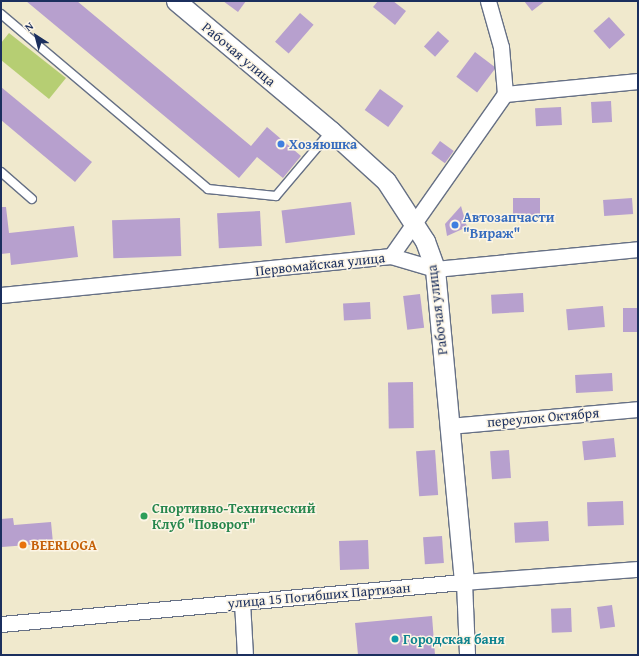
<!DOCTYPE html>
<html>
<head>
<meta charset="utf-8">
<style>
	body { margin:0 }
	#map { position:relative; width:639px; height:656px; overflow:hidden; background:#f0e9cd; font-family:"Gentium Book Plus",serif }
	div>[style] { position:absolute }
	.green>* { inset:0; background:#b6ce73 }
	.building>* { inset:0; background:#b7a0ce; transform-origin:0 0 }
	.roads { filter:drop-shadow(1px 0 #667085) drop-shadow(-1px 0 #667085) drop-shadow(0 1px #667085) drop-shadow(0 -1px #667085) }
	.service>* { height:8px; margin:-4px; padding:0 4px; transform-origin:4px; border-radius:4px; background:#fff }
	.minor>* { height:15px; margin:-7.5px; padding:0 7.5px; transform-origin:7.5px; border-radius:7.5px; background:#fff }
	.tertiary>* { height:19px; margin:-9.5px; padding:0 9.5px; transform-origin:9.5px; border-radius:9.5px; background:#fff }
	.dots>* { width:11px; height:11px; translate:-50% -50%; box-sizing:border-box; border:2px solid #fcf5e5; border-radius:50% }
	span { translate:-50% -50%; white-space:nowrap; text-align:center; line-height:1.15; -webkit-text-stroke:3px #fcf5e5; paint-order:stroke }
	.street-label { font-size:14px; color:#1b2f5e }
	.shop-label { font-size:14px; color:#366cbe; font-weight:700 }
	.left { translate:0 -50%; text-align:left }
	.leisure-label { font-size:14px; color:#27864d; font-weight:700 }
	.food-label { font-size:14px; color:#c56008; font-weight:700 }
	.culture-label { font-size:14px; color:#0d838f; font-weight:700 }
	.frame { position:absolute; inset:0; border:2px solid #1b2f5e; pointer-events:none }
	.north { position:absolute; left:16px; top:16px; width:40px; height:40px; -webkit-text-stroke:3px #fcf5e5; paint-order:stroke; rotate:324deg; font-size:11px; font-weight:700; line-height:16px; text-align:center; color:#1b2f5e }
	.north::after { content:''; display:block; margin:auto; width:14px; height:18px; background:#1b2f5e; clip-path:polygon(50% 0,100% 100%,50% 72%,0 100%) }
</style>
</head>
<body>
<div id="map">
	<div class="green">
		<div style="clip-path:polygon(9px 33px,66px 78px,49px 99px,1px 60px,1px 43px)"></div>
	</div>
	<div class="building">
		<div style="clip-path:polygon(26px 1px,77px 1px,251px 146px,267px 127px,301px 156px,283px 178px,257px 157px,239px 178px)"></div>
		<div style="clip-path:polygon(223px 1px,246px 1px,238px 12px)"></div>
		<div style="clip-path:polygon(378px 1px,393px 1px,406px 11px,395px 25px,373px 7px)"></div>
		<div style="clip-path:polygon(524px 1px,545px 1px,532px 11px)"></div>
		<div style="left:300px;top:13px;width:18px;height:38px;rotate:41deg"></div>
		<div style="left:609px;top:17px;width:24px;height:21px;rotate:48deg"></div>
		<div style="left:438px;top:31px;width:15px;height:21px;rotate:42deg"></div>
		<div style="left:475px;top:52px;width:26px;height:31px;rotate:37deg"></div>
		<div style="clip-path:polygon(1px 87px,92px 162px,75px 182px,1px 120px)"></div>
		<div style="left:380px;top:89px;width:29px;height:26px;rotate:36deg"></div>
		<div style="left:611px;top:101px;width:21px;height:20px;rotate:87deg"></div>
		<div style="left:561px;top:107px;width:18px;height:26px;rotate:87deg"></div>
		<div style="left:440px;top:141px;width:17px;height:15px;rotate:36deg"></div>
		<div style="left:513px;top:198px;width:27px;height:20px"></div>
		<div style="left:632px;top:198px;width:16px;height:29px;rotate:86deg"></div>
		<div style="left:351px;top:202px;width:33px;height:70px;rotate:83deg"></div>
		<div style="clip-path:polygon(461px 206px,467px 227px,447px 236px,445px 224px)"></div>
		<div style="clip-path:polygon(1px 207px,6px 207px,9px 233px,74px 226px,78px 257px,11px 265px,10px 253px,1px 254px)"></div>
		<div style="left:260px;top:211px;width:35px;height:43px;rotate:87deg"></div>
		<div style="left:180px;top:218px;width:38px;height:68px;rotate:88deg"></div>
		<div style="left:523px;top:293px;width:19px;height:32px;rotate:87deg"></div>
		<div style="left:420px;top:294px;width:34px;height:17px;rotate:83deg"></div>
		<div style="left:370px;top:302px;width:17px;height:27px;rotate:87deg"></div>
		<div style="left:603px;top:306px;width:21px;height:37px;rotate:85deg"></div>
		<div style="left:638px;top:308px;width:24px;height:15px;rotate:90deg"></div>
		<div style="left:612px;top:373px;width:18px;height:37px;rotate:87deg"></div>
		<div style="left:413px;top:382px;width:46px;height:25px;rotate:89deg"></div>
		<div style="left:614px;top:438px;width:19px;height:32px;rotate:84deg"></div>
		<div style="left:435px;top:450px;width:45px;height:19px;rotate:86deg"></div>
		<div style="left:509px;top:450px;width:28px;height:19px;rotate:86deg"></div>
		<div style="left:623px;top:501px;width:24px;height:36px;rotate:88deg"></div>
		<div style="clip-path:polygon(13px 518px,14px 525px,51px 522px,53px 543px,2px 547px,1px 519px)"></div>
		<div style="left:548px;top:521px;width:20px;height:34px;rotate:87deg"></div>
		<div style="left:442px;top:536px;width:27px;height:19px;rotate:86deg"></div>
		<div style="left:368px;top:540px;width:29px;height:29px;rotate:88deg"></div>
		<div style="left:612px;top:605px;width:22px;height:15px;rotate:82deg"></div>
		<div style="left:571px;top:608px;width:24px;height:20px;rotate:88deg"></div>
		<div style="clip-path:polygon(432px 616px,435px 655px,358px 655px,355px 623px)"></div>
	</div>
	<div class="roads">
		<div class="service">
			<div style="left:1px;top:14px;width:271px;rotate:40.2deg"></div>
			<div style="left:208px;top:189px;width:68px;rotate:5.9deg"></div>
			<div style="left:276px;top:196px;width:85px;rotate:-49.8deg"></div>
			<div style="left:1px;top:172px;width:41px;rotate:41.1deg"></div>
		</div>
		<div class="minor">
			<div style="left:488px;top:1px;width:48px;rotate:74.2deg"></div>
			<div style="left:501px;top:47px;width:47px;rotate:85.1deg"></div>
			<div style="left:505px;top:94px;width:134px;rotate:-5.6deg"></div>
			<div style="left:391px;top:256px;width:198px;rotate:-54.9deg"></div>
			<div style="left:1px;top:295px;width:392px;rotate:-5.7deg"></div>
			<div style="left:391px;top:256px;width:46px;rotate:16.5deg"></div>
			<div style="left:435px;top:269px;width:204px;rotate:-5.6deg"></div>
			<div style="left:448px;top:426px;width:191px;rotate:-5.1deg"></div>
			<div style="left:464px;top:582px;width:73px;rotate:87.6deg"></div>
			<div style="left:242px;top:602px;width:53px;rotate:86.8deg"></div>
			<div style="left:1px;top:624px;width:465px;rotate:-5.2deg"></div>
			<div style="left:464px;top:582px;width:174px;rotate:-4.3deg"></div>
		</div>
		<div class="tertiary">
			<div style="left:176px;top:1px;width:202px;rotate:40deg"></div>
			<div style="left:331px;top:131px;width:74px;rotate:42.3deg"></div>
			<div style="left:386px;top:181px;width:72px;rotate:57deg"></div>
			<div style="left:425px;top:241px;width:30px;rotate:70deg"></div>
			<div style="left:435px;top:269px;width:314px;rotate:84.7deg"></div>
		</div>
	</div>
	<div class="dots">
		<div style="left:281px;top:144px;background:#3f7fe0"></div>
		<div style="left:455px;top:225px;background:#3f7fe0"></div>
		<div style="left:144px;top:516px;background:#2e9e5b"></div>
		<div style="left:23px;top:545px;background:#e8710a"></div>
		<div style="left:395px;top:639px;background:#0f9aa8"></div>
	</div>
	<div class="street-label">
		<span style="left:239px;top:54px;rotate:40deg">Рабочая улица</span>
		<span style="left:320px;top:264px;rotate:-6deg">Первомайская улица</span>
		<span style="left:437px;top:310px;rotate:-97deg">Рабочая улица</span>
		<span style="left:543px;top:417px;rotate:-5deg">переулок Октября</span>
		<span style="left:319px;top:595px;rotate:-5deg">улица 15 Погибших Партизан</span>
	</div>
	<div class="shop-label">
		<span class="left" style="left:289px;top:144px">Хозяюшка</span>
		<span class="left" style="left:463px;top:225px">Автозапчасти<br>"Вираж"</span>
	</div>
	<div class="leisure-label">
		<span class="left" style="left:152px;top:516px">Спортивно-Технический<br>Клуб "Поворот"</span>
	</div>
	<div class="food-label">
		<span class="left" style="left:31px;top:545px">BEERLOGA</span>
	</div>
	<div class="culture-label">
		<span class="left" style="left:403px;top:639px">Городская баня</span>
	</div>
	<div class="frame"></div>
	<div class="north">N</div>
</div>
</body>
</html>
